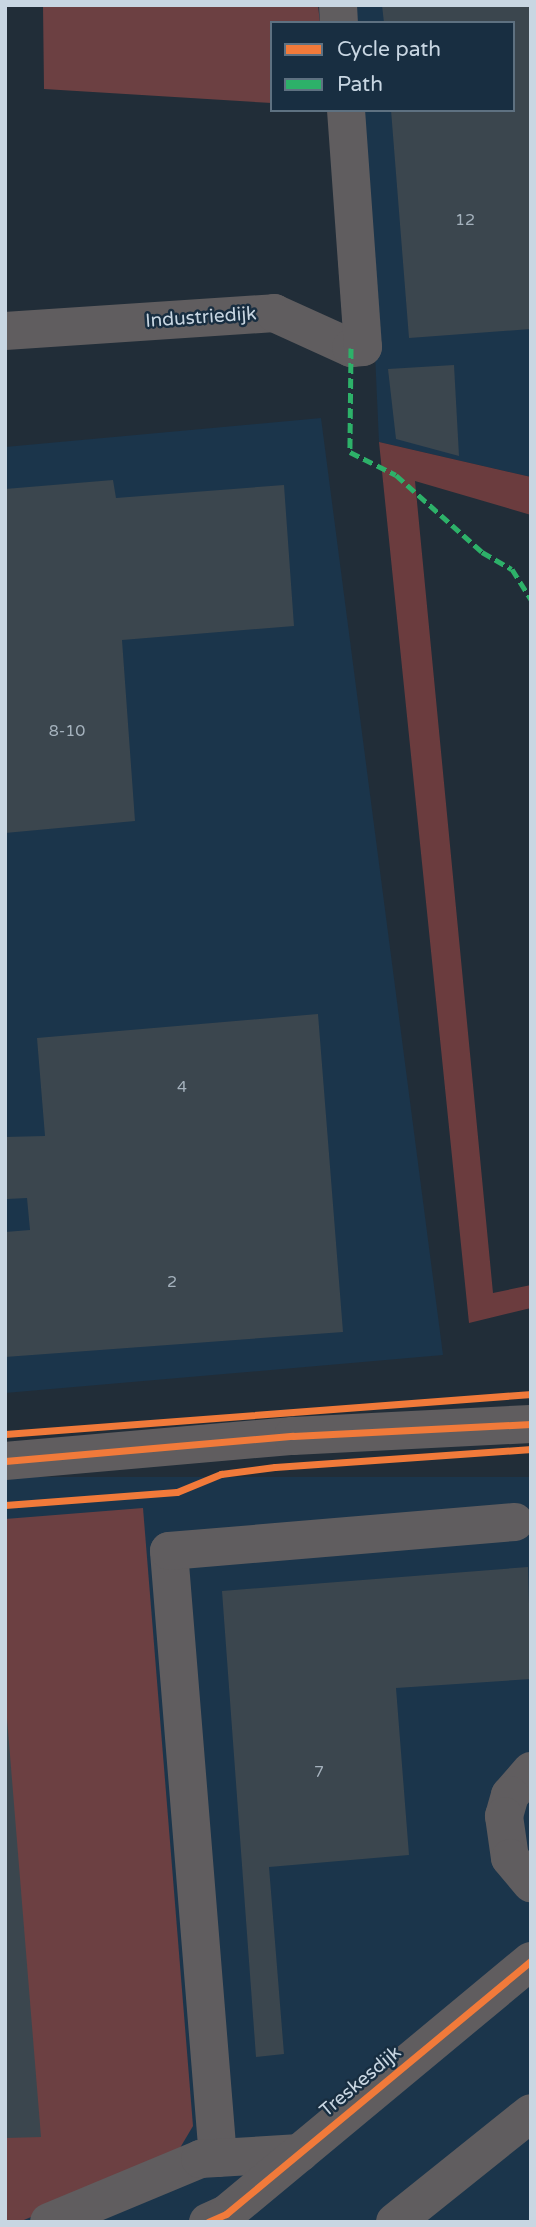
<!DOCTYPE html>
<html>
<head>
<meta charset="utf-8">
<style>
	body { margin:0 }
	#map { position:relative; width:536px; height:2227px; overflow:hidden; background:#212d38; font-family:"Varela Round",sans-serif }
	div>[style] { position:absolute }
	.built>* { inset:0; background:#1b354b; transform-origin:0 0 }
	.green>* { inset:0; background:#6c4042 }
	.forest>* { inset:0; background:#6b3c3e }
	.building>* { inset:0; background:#3b464e }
	.minor>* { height:38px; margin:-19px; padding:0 19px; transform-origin:19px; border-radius:19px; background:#605d5f }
	.quiet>* { height:5px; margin-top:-2.5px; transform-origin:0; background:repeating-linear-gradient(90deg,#2db169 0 10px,transparent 0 15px) }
	.cycleway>* { height:7px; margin:-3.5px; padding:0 3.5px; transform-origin:3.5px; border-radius:3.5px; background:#f17a3a }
	span { translate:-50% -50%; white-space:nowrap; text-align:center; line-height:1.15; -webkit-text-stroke:5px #182e41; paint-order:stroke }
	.number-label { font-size:16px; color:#a5b2bd }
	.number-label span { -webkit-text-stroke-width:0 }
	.street-label { font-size:19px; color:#c8d6e2 }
	.frame { position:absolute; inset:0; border:7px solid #c8d6e2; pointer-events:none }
	.legend { position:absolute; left:270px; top:21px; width:245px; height:91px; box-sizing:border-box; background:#182e41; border:2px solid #5e7181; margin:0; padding:9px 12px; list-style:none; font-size:21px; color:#c8d6e2 }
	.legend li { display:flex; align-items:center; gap:14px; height:35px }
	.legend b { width:35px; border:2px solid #5e7181 }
</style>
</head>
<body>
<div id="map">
	<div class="built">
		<div style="clip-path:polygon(318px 5px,531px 5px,531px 477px,379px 442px,364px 110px,513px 110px,513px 23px,320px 23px)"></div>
		<div style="clip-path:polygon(321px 418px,443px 1355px,5px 1393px,5px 447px)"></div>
		<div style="left:531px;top:1477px;width:745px;height:528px;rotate:90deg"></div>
	</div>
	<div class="green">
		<div style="clip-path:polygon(43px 5px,318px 5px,320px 23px,272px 23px,272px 103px,44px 89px)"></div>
		<div style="clip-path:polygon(143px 1508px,193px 2126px,174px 2158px,19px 2222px,5px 2222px,5px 1519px)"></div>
	</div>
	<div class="forest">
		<div style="clip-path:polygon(379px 442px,531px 477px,531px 515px,415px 481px,493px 1293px,531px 1285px,531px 1308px,469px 1323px)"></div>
	</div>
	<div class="building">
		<div style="clip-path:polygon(382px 5px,531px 5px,531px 329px,409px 338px,391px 110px,513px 110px,513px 23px,384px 23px)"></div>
		<div style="clip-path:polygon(454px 365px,459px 456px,396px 439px,388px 369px)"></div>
		<div style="clip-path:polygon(113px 480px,116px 498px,284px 485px,294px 626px,122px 640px,135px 821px,5px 833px,5px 489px)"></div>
		<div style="clip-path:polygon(318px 1014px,343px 1332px,5px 1357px,5px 1232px,30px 1230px,27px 1198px,7px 1199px,5px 1137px,45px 1136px,37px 1038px)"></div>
		<div style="clip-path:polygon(528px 1567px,531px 1679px,396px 1688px,409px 1855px,269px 1867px,284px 2054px,256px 2057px,222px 1591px)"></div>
		<div style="clip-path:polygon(5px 1718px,7px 1718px,41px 2137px,5px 2138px)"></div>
	</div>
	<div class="minor">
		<div style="left:338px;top:5px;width:18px;rotate:87deg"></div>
		<div style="left:5px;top:331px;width:270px;rotate:-3.8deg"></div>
		<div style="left:274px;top:313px;width:85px;rotate:24.4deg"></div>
		<div style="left:351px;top:348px;width:12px;rotate:-5deg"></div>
		<div style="left:363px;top:347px;width:238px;rotate:-94.1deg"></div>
		<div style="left:5px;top:1461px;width:289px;rotate:-5deg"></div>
		<div style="left:293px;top:1436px;width:238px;rotate:-2.9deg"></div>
		<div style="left:531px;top:1771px;width:32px;rotate:131deg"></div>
		<div style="left:510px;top:1795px;width:22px;rotate:106deg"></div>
		<div style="left:504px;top:1816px;width:42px;rotate:81.9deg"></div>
		<div style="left:510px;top:1858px;width:33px;rotate:50deg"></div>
		<div style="left:218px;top:2158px;width:609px;rotate:-94.62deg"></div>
		<div style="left:169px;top:1551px;width:347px;rotate:-4.8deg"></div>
		<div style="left:49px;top:2222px;width:164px;rotate:-22.6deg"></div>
		<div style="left:200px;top:2159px;width:100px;rotate:-3.4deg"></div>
		<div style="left:208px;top:2222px;width:20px;rotate:-24deg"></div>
		<div style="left:226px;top:2214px;width:396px;rotate:-39.7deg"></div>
		<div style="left:395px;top:2222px;width:174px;rotate:-38.7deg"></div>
	</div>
	<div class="quiet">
		<div style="left:351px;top:348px;width:104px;rotate:90.6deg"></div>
		<div style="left:350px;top:452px;width:51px;rotate:26.6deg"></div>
		<div style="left:396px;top:475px;width:115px;rotate:41.8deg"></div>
		<div style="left:482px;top:552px;width:34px;rotate:30deg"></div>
		<div style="left:512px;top:569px;width:36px;rotate:58deg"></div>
	</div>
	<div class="cycleway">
		<div style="left:5px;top:1434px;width:528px;rotate:-4.35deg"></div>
		<div style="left:5px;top:1461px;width:289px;rotate:-5deg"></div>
		<div style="left:293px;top:1436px;width:238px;rotate:-2.9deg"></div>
		<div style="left:5px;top:1505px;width:172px;rotate:-4.3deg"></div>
		<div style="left:177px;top:1492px;width:48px;rotate:-22.2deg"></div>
		<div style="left:221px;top:1474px;width:54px;rotate:-7.4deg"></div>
		<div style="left:275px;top:1467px;width:257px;rotate:-4deg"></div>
		<div style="left:208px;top:2222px;width:20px;rotate:-24deg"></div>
		<div style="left:226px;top:2214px;width:396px;rotate:-39.7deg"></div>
	</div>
	<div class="number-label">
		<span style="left:465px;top:220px">12</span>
		<span style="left:67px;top:731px">8-10</span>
		<span style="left:182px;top:1087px">4</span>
		<span style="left:172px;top:1282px">2</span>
		<span style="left:319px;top:1772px">7</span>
	</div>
	<div class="street-label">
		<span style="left:201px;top:318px;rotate:-4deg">Industriedijk</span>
		<span style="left:361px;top:2082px;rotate:-40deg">Treskesdijk</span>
	</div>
	<div class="frame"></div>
	<ul class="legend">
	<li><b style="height:9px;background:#f17a3a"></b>Cycle path</li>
	<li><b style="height:9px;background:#2db169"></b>Path</li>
	</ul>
</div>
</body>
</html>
